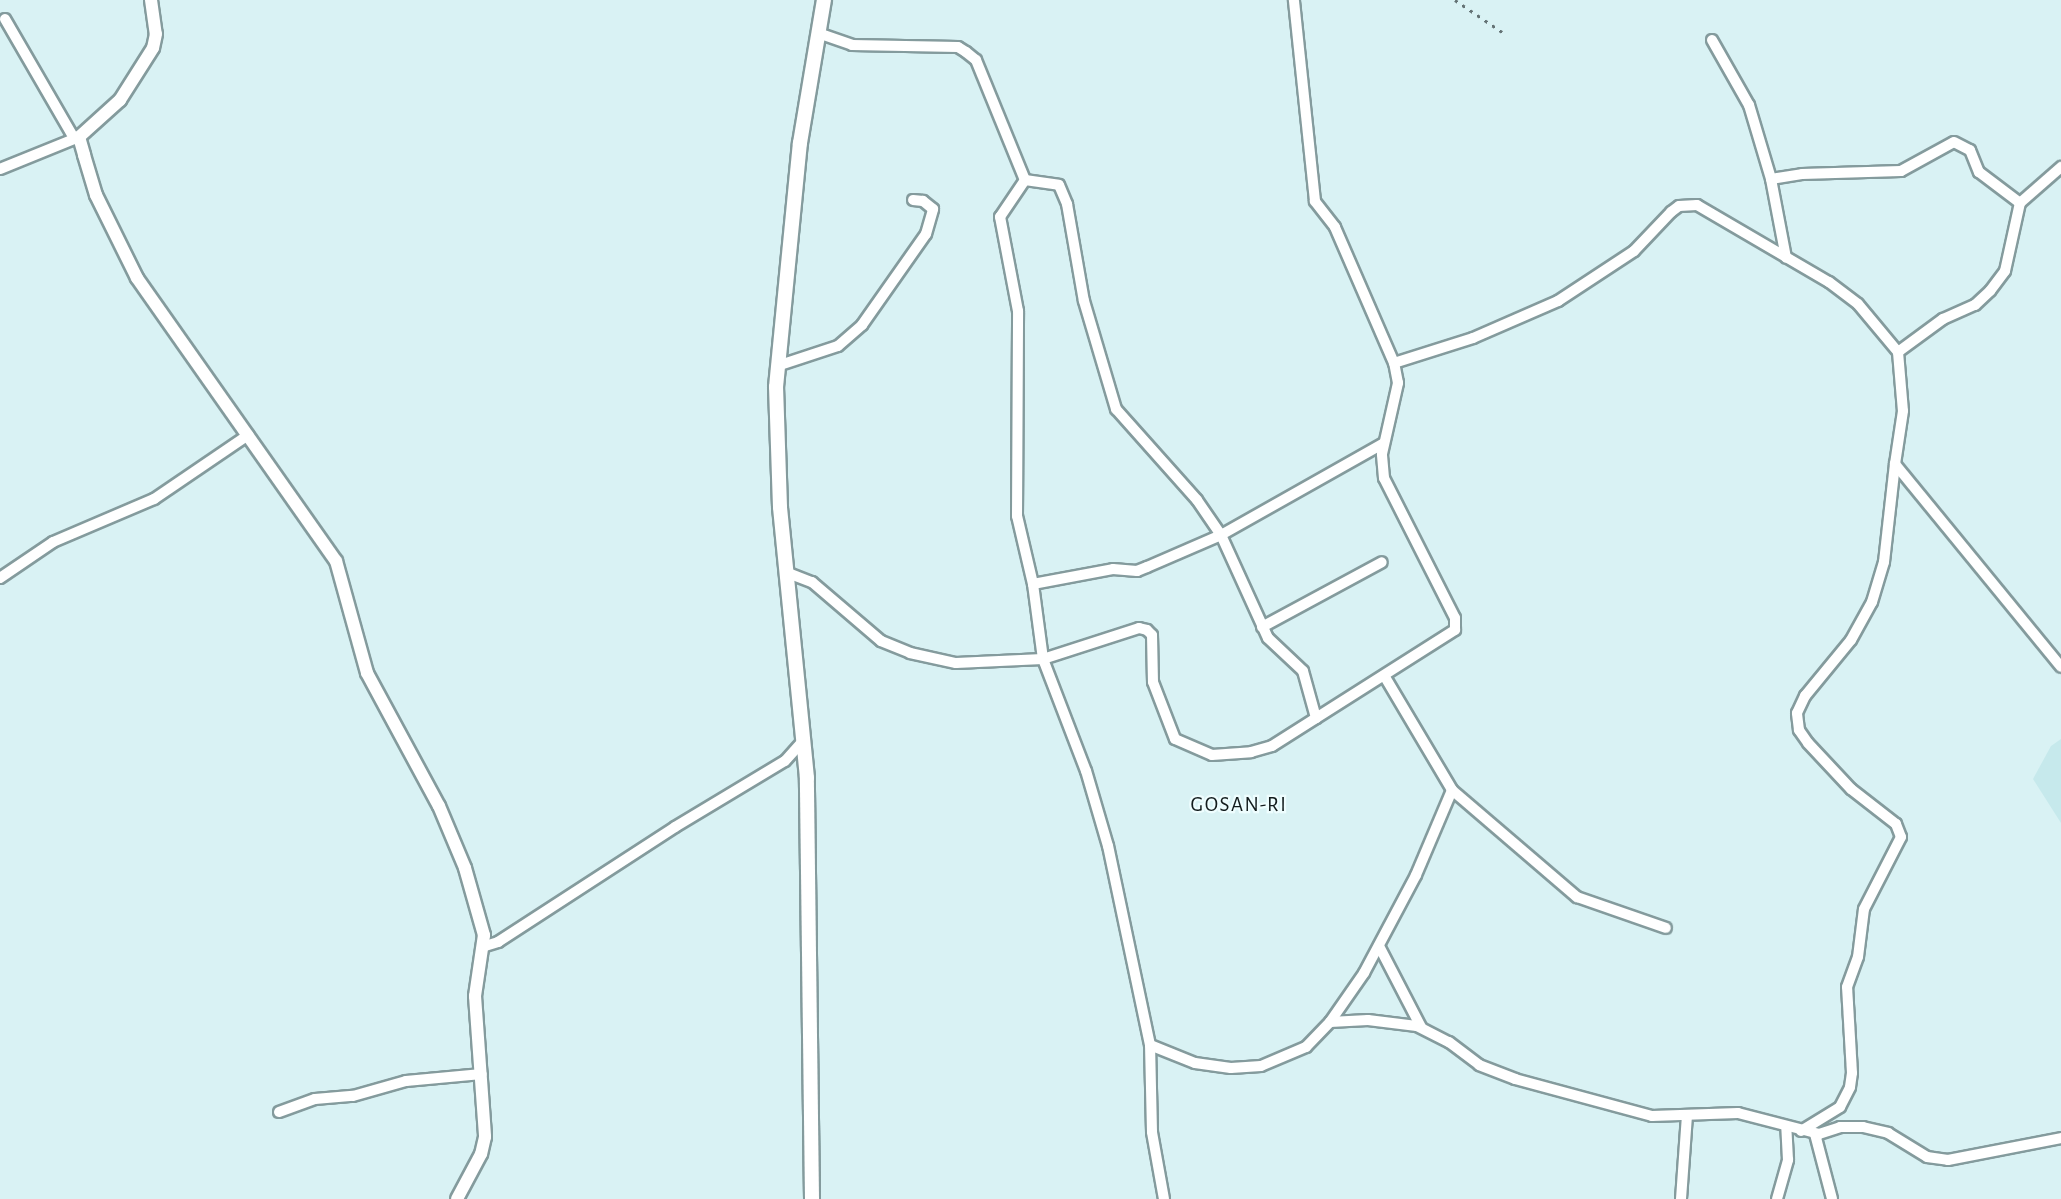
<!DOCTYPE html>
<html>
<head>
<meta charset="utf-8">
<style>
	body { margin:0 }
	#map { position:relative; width:2061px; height:1199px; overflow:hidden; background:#d9f2f4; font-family:"Alegreya Sans",sans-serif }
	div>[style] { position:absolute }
	.built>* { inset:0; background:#c6e9ec }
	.roads { filter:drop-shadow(2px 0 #849b9d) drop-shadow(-2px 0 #849b9d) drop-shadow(0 2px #849b9d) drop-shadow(0 -2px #849b9d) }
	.minor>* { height:10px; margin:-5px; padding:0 5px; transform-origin:5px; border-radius:5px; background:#fff }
	.tertiary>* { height:12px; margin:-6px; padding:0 6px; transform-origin:6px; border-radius:6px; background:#fff }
	.secondary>* { height:14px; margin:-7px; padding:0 7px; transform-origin:7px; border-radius:7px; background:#fff }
	.rail>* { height:3px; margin-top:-1.5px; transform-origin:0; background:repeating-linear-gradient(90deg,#647375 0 3px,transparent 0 9px) }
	span { translate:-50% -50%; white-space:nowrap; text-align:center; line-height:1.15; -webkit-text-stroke:4.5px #eefdfe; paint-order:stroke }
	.quarter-label { font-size:21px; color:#131c1d; letter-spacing:1.5px }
</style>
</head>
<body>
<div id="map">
	<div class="built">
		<div style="clip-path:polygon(2061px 739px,2061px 823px,2033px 779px,2051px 746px)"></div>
	</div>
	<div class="roads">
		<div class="minor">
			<div style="left:5px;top:19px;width:138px;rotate:59.9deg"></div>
			<div style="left:818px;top:33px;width:36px;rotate:19deg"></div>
			<div style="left:852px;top:45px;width:106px;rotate:1.1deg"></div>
			<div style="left:958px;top:47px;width:9px;rotate:32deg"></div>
			<div style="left:966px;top:52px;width:13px;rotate:39deg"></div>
			<div style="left:976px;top:60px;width:130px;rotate:67.8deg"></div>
			<div style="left:1712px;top:40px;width:75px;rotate:60.4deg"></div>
			<div style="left:1749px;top:105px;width:77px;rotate:73.4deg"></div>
			<div style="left:1771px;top:179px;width:80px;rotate:79.2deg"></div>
			<div style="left:0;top:169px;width:85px;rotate:-22.1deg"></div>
			<div style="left:1771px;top:179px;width:31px;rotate:-9deg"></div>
			<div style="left:1802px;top:174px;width:99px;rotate:-1.7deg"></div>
			<div style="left:1901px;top:171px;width:60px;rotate:-28.7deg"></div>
			<div style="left:1954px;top:142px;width:18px;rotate:27deg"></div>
			<div style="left:1970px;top:150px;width:24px;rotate:68deg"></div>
			<div style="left:1979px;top:172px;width:51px;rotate:37.1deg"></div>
			<div style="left:1898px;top:352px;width:56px;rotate:-36.3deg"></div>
			<div style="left:1943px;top:319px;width:35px;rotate:-24deg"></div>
			<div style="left:1975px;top:305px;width:21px;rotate:-43deg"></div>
			<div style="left:1990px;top:291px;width:25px;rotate:-53deg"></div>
			<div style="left:2005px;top:271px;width:70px;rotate:-77.6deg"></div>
			<div style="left:2020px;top:203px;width:55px;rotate:-41.3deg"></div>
			<div style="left:1394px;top:363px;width:83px;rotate:-17.6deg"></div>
			<div style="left:1473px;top:338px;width:93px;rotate:-23.5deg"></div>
			<div style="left:1558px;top:301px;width:91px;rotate:-33.3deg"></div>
			<div style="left:1634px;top:251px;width:54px;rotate:-46.5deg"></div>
			<div style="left:1671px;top:212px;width:10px;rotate:-37deg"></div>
			<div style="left:1679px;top:206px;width:18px;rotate:-3deg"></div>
			<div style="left:1697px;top:205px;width:153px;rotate:30.3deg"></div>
			<div style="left:1829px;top:282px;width:36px;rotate:37deg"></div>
			<div style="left:1858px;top:304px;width:62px;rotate:50.2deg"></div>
			<div style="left:1898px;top:352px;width:59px;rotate:85.2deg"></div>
			<div style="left:1903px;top:411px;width:54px;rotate:98.6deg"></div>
			<div style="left:1895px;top:464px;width:262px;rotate:50.7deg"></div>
			<div style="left:777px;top:366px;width:64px;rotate:-18.2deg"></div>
			<div style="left:838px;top:346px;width:32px;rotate:-41deg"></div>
			<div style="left:862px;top:325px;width:111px;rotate:-54.9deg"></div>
			<div style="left:926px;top:234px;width:26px;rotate:-74deg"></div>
			<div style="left:933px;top:209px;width:13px;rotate:-141deg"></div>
			<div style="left:923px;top:201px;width:10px;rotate:-174deg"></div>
			<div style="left:788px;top:573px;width:26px;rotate:21deg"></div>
			<div style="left:812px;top:582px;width:91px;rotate:40.5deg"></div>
			<div style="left:881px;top:641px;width:31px;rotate:22deg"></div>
			<div style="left:910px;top:653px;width:47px;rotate:12.3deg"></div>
			<div style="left:956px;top:663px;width:87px;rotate:-2.6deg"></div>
			<div style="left:1043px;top:659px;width:101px;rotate:-17.9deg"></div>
			<div style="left:1139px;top:628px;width:8px;rotate:14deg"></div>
			<div style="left:1147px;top:630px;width:7px;rotate:45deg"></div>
			<div style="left:1152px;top:635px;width:47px;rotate:88.8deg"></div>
			<div style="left:1153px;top:682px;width:61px;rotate:68.9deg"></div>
			<div style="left:1175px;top:739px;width:40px;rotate:23.4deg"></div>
			<div style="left:1212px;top:755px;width:39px;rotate:-4deg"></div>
			<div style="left:1251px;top:752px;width:22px;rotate:-16deg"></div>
			<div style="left:1272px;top:746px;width:217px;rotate:-32.4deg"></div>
			<div style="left:1455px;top:630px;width:12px;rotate:-90deg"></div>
			<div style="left:1455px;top:618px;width:157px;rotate:-116.9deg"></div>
			<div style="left:1384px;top:478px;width:24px;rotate:-95deg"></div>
			<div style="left:1382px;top:454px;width:73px;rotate:-77.3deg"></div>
			<div style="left:1398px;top:383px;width:20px;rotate:-101deg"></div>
			<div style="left:1394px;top:363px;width:148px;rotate:-113.5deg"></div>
			<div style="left:1335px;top:227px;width:33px;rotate:-128deg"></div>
			<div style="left:1315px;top:201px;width:202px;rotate:-96deg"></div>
			<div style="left:0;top:578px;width:64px;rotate:-34.2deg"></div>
			<div style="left:53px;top:542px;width:110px;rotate:-23.1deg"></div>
			<div style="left:154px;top:499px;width:114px;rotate:-34.2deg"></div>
			<div style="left:1033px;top:584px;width:81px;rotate:-10.6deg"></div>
			<div style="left:1113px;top:569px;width:24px;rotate:5deg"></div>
			<div style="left:1137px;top:571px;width:11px;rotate:-22deg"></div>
			<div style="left:1147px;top:567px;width:81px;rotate:-23.4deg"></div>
			<div style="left:1221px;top:535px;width:187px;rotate:-29.4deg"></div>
			<div style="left:1262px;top:627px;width:136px;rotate:-28.4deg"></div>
			<div style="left:1385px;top:677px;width:131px;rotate:59.3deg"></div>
			<div style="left:1452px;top:790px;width:165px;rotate:40.6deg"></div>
			<div style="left:1577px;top:897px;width:94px;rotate:19.2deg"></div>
			<div style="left:1379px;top:946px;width:91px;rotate:62.6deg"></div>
			<div style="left:482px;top:947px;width:17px;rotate:-17deg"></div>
			<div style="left:498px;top:942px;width:211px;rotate:-33deg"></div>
			<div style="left:675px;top:827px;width:128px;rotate:-31deg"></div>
			<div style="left:785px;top:761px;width:28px;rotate:-48deg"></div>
			<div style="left:1330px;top:1022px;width:38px;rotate:-3deg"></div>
			<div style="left:1368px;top:1020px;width:49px;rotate:7deg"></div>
			<div style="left:1417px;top:1026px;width:36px;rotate:27deg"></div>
			<div style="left:1449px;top:1042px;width:38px;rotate:37deg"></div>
			<div style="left:1479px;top:1065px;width:39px;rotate:21deg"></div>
			<div style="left:1515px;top:1079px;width:142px;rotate:15.1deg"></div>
			<div style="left:1652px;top:1116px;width:86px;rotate:-2deg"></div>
			<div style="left:1738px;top:1113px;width:84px;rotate:14.5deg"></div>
			<div style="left:1819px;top:1134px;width:22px;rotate:-18deg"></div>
			<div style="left:1840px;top:1127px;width:23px"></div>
			<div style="left:1863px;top:1127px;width:26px;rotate:13deg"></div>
			<div style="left:1888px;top:1133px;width:46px;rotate:31.6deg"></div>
			<div style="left:1927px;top:1157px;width:21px;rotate:8deg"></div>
			<div style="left:1948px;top:1160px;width:115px;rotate:-11deg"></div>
			<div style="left:1150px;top:1045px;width:48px;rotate:21.8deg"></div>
			<div style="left:1195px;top:1063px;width:36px;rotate:8deg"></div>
			<div style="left:1231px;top:1068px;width:30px;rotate:-4deg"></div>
			<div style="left:1261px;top:1066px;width:49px;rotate:-22.9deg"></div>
			<div style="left:1306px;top:1047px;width:35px;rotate:-46deg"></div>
			<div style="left:1330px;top:1022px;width:60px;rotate:-55.2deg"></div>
			<div style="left:1364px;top:973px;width:111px;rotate:-62deg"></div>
			<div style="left:1416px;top:875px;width:92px;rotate:-67deg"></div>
			<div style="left:279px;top:1112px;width:38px;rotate:-20deg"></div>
			<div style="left:315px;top:1099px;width:38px;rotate:-5deg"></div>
			<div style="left:353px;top:1096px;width:55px;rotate:-15.8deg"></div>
			<div style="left:406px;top:1081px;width:76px;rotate:-5.3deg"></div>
			<div style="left:1801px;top:1131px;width:46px;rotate:-31.6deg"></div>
			<div style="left:1840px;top:1107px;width:22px;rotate:-63deg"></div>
			<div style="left:1850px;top:1087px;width:14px;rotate:-82deg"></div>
			<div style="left:1852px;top:1073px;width:86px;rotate:-93.3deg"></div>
			<div style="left:1847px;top:987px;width:32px;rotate:-70deg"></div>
			<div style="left:1858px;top:957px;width:48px;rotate:-82.9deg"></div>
			<div style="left:1864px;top:909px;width:81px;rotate:-62.8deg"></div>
			<div style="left:1901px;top:837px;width:14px;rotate:-111deg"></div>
			<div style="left:1896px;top:824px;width:57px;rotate:-142.1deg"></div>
			<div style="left:1851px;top:789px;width:63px;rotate:-133.1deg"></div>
			<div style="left:1808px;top:743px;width:16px;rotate:-125deg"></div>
			<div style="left:1799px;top:730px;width:17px;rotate:-97deg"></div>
			<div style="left:1797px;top:713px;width:19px;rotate:-65deg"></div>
			<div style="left:1805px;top:696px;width:72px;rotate:-50.6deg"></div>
			<div style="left:1851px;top:640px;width:43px;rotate:-61.1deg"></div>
			<div style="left:1872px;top:602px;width:42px;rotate:-73.3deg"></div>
			<div style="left:1884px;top:562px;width:99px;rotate:-83.6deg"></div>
			<div style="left:1815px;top:1134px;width:67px;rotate:75.3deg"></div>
			<div style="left:1164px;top:1199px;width:68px;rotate:-100.2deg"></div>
			<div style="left:1152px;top:1132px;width:87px;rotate:-91.3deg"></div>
			<div style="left:1150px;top:1045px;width:203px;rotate:-101.9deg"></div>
			<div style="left:1108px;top:846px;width:78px;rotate:-106.3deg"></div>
			<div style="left:1086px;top:771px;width:120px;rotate:-111deg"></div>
			<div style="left:1043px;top:659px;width:76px;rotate:-97.6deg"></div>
			<div style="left:1033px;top:584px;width:70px;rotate:-103.2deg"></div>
			<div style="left:1017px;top:516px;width:205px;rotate:-89.7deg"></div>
			<div style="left:1018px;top:311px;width:96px;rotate:-100.8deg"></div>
			<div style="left:1000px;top:217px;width:45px;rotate:-56deg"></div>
			<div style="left:1025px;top:180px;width:34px;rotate:8deg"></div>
			<div style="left:1059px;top:185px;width:21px;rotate:67deg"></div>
			<div style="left:1067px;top:204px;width:98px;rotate:80.1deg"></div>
			<div style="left:1084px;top:301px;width:113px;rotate:73.5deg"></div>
			<div style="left:1116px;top:409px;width:122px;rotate:48.3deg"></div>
			<div style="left:1197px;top:500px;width:42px;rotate:55.6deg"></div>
			<div style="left:1221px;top:535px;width:113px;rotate:65.5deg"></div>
			<div style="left:1268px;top:638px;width:48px;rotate:43.3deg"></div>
			<div style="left:1303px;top:671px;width:49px;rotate:74.5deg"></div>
			<div style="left:1681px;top:1199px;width:84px;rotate:-85.9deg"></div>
			<div style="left:1777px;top:1199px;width:41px;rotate:-74.2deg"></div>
			<div style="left:1788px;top:1160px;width:33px;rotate:-93deg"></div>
		</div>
		<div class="tertiary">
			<div style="left:151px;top:0;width:34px;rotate:82deg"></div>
			<div style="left:156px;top:34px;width:14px;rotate:102deg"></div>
			<div style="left:153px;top:48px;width:62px;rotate:122.4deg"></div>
			<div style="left:120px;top:100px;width:55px;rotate:137.9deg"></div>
			<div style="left:79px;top:137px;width:19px;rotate:74deg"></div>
			<div style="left:84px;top:155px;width:42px;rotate:73.3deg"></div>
			<div style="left:96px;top:195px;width:93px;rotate:63.7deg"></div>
			<div style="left:137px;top:278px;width:346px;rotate:54.9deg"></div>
			<div style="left:336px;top:561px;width:116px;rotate:74.5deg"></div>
			<div style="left:367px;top:673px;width:151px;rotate:61.6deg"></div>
			<div style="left:439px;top:806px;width:67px;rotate:67.2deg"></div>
			<div style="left:465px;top:868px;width:70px;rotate:74.2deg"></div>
			<div style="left:484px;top:935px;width:62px;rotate:98.4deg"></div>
			<div style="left:475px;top:996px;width:141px;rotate:85.9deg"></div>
			<div style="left:485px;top:1137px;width:17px;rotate:103deg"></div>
			<div style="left:481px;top:1154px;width:51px;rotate:118.1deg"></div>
		</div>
		<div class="secondary">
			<div style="left:812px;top:1199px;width:421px;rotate:-90.7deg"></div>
			<div style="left:807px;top:778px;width:272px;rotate:-95.7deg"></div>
			<div style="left:780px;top:507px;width:120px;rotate:-91.9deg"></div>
			<div style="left:776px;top:387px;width:245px;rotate:-84.4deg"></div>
			<div style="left:800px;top:143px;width:145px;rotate:-80.5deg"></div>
		</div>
	</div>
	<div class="rail">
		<div style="left:1455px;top:0;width:57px;rotate:34.2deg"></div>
	</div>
	<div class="quarter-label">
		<span style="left:1239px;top:805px">GOSAN-RI</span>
	</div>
</div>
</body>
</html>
